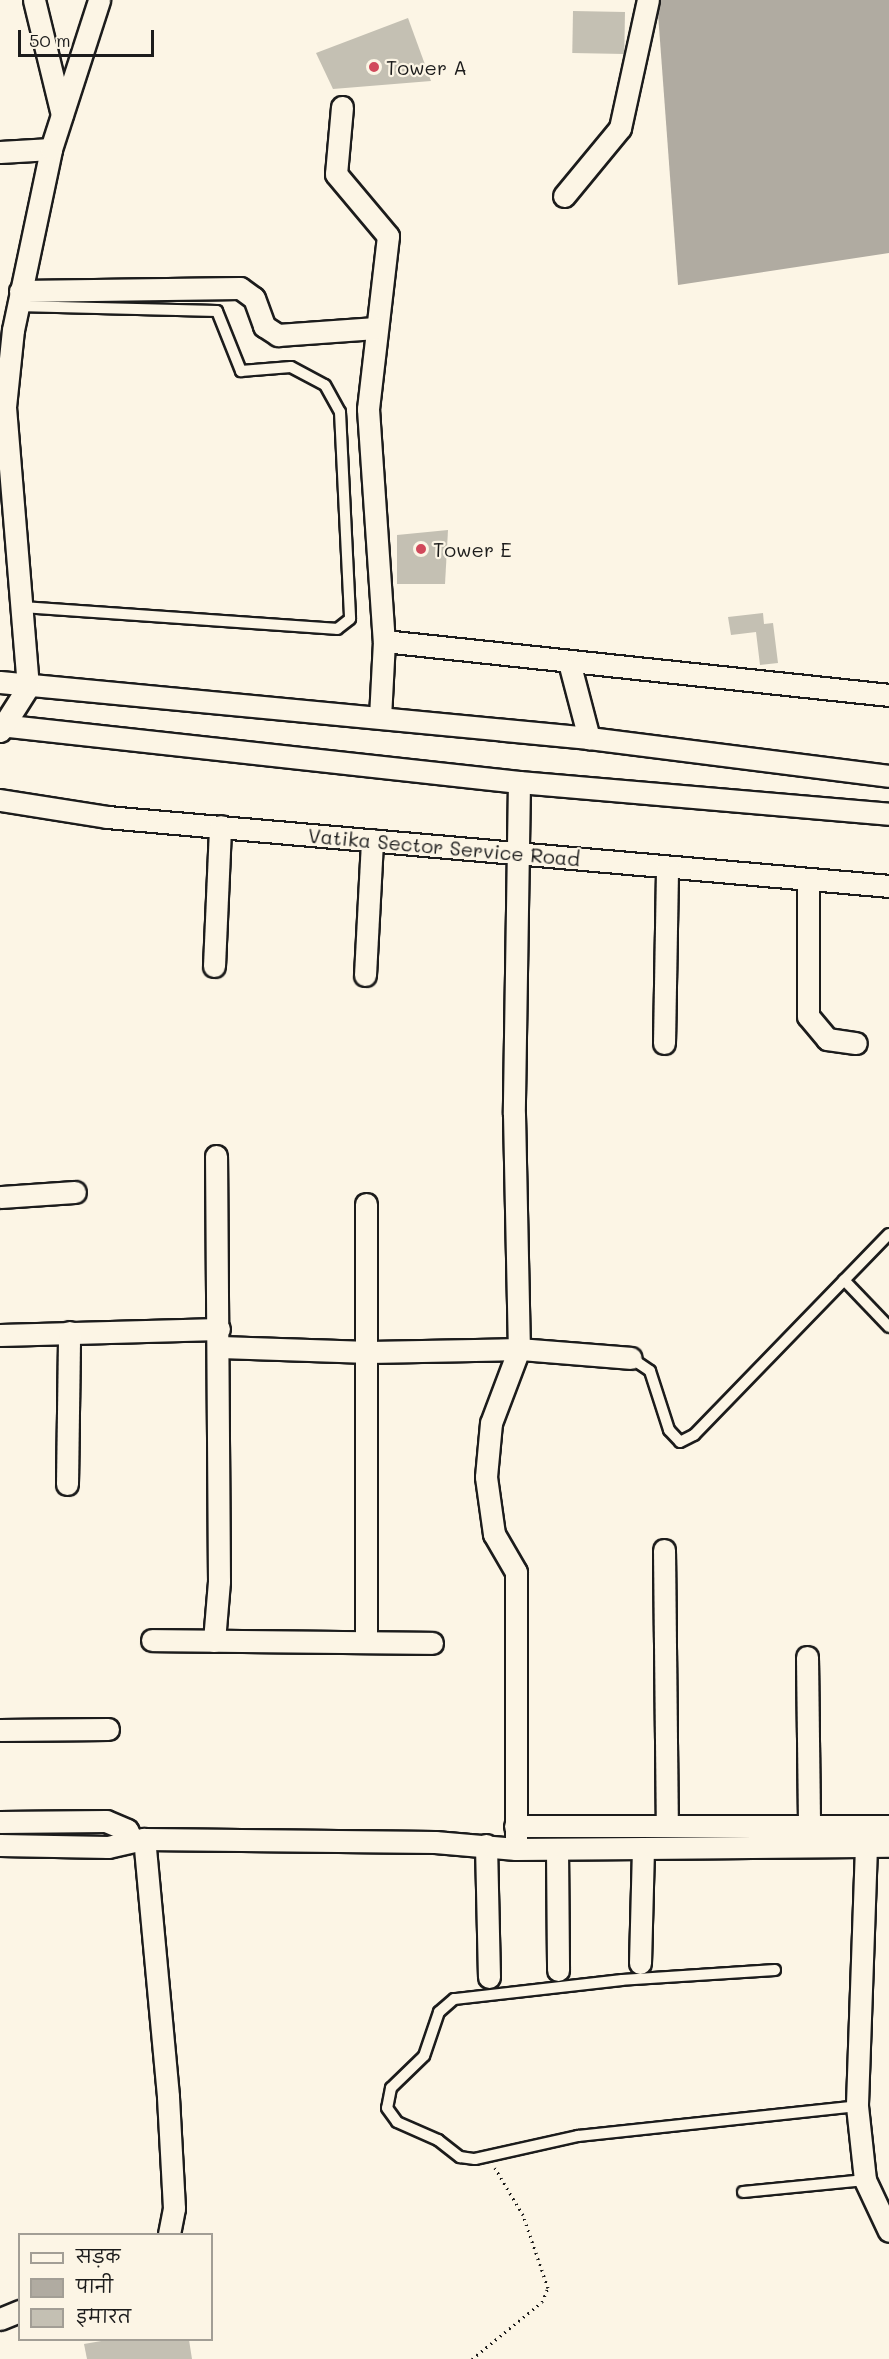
<!DOCTYPE html>
<html>
<head>
<meta charset="utf-8">
<style>
	body { margin:0 }
	#map { position:relative; width:889px; height:2359px; overflow:hidden; background:#fcf5e5; font-family:Mali,"Playpen Sans Deva",sans-serif }
	div>[style] { position:absolute }
	.water>* { inset:0; background:#b0aba1 }
	.building>* { inset:0; background:#c4c0b3; transform-origin:0 0 }
	.path>* { height:3px; margin-top:-1.5px; transform-origin:0; background:repeating-linear-gradient(90deg,#1c1c1c 0 1.5px,transparent 0 6px) }
	.roads { filter:drop-shadow(2px 0 #1c1c1c) drop-shadow(-2px 0 #1c1c1c) drop-shadow(0 2px #1c1c1c) drop-shadow(0 -2px #1c1c1c) }
	.lane>* { height:10px; margin:-5px; padding:0 5px; transform-origin:5px; border-radius:5px; background:#fcf5e5 }
	.street>* { height:21px; margin:-10.5px; padding:0 10.5px; transform-origin:10.5px; border-radius:10.5px; background:#fcf5e5 }
	.dots>* { width:16px; height:16px; translate:-50% -50%; box-sizing:border-box; border:3px solid #fcf5e5; border-radius:50% }
	span { translate:-50% -50%; white-space:nowrap; text-align:center; line-height:1.15; -webkit-text-stroke:4.5px #fcf5e5; paint-order:stroke }
	.poi-label { font-size:20px; color:#1c1c1c }
	.left { translate:0 -50%; text-align:left }
	.street-label { font-size:20px; color:#1c1c1c }
	.legend { position:absolute; left:18px; top:2233px; width:195px; height:108px; box-sizing:border-box; background:#fcf5e5; border:2px solid #a29e95; margin:0; padding:8px 10px; list-style:none; font-size:18px; color:#1c1c1c }
	.legend li { display:flex; align-items:center; gap:12px; height:30px }
	.legend b { width:30px; border:2px solid #a29e95 }
	.scale { position:absolute; left:18px; top:30px; width:136px; height:27px; box-sizing:border-box; border:3px solid #1c1c1c; border-top:0; padding-left:8px; font-size:18px; line-height:21px; white-space:nowrap; color:#1c1c1c; -webkit-text-stroke:4px #fcf5e5; paint-order:stroke }
</style>
</head>
<body>
<div id="map">
	<div class="water">
		<div style="clip-path:polygon(657px 0,889px 0,889px 253px,678px 285px)"></div>
	</div>
	<div class="building">
		<div style="left:573px;top:11px;width:52px;height:42px;rotate:1deg"></div>
		<div style="clip-path:polygon(408px 18px,431px 81px,333px 89px,316px 53px)"></div>
		<div style="clip-path:polygon(448px 530px,445px 584px,397px 584px,397px 535px)"></div>
		<div style="clip-path:polygon(763px 613px,764px 624px,773px 623px,778px 663px,760px 665px,756px 632px,731px 635px,728px 617px)"></div>
		<div style="clip-path:polygon(107px 2340px,189px 2340px,192px 2359px,87px 2359px,84px 2344px)"></div>
	</div>
	<div class="path">
		<div style="left:472px;top:2359px;width:90px;rotate:-39.2deg"></div>
		<div style="left:542px;top:2302px;width:15px;rotate:-67deg"></div>
		<div style="left:548px;top:2288px;width:77px;rotate:-108.9deg"></div>
		<div style="left:523px;top:2215px;width:55px;rotate:-120.8deg"></div>
	</div>
	<div class="roads">
		<div class="lane">
			<div style="left:17px;top:306px;width:200px;rotate:1.4deg"></div>
			<div style="left:217px;top:311px;width:65px;rotate:68.2deg"></div>
			<div style="left:241px;top:371px;width:50px;rotate:-4.6deg"></div>
			<div style="left:291px;top:367px;width:38px;rotate:28deg"></div>
			<div style="left:325px;top:385px;width:31px;rotate:61deg"></div>
			<div style="left:340px;top:412px;width:207px;rotate:87.2deg"></div>
			<div style="left:350px;top:619px;width:16px;rotate:142deg"></div>
			<div style="left:337px;top:629px;width:314px;rotate:-176deg"></div>
			<div style="left:844px;top:1280px;width:65px;rotate:46.2deg"></div>
			<div style="left:631px;top:1358px;width:23px;rotate:34deg"></div>
			<div style="left:650px;top:1371px;width:62px;rotate:72.1deg"></div>
			<div style="left:669px;top:1430px;width:16px;rotate:47deg"></div>
			<div style="left:680px;top:1442px;width:16px;rotate:-27deg"></div>
			<div style="left:694px;top:1435px;width:280px;rotate:-45.9deg"></div>
			<div style="left:775px;top:1970px;width:153px;rotate:176.3deg"></div>
			<div style="left:622px;top:1980px;width:169px;rotate:173.5deg"></div>
			<div style="left:454px;top:1999px;width:20px;rotate:139deg"></div>
			<div style="left:439px;top:2012px;width:46px;rotate:108.8deg"></div>
			<div style="left:424px;top:2056px;width:46px;rotate:135.9deg"></div>
			<div style="left:391px;top:2088px;width:20px;rotate:101deg"></div>
			<div style="left:387px;top:2108px;width:17px;rotate:54deg"></div>
			<div style="left:397px;top:2122px;width:45px;rotate:23.7deg"></div>
			<div style="left:438px;top:2140px;width:28px;rotate:38deg"></div>
			<div style="left:460px;top:2157px;width:15px;rotate:8deg"></div>
			<div style="left:475px;top:2159px;width:106px;rotate:-12.6deg"></div>
			<div style="left:578px;top:2136px;width:281px;rotate:-6.1deg"></div>
			<div style="left:743px;top:2192px;width:123px;rotate:-5.6deg"></div>
		</div>
		<div class="street">
			<div style="left:34px;top:0;width:118px;rotate:76.3deg"></div>
			<div style="left:342px;top:107px;width:67px;rotate:95.1deg"></div>
			<div style="left:336px;top:174px;width:81px;rotate:50deg"></div>
			<div style="left:388px;top:236px;width:174px;rotate:96.6deg"></div>
			<div style="left:368px;top:409px;width:233px;rotate:86.1deg"></div>
			<div style="left:384px;top:641px;width:76px;rotate:93deg"></div>
			<div style="left:0;top:152px;width:51px;rotate:-3.4deg"></div>
			<div style="left:564px;top:196px;width:88px;rotate:-50.5deg"></div>
			<div style="left:620px;top:128px;width:131px;rotate:-77.7deg"></div>
			<div style="left:20px;top:291px;width:220px;rotate:-0.8deg"></div>
			<div style="left:240px;top:288px;width:17px;rotate:36deg"></div>
			<div style="left:254px;top:298px;width:30px;rotate:70deg"></div>
			<div style="left:264px;top:326px;width:17px;rotate:33deg"></div>
			<div style="left:278px;top:335px;width:98px;rotate:-4.1deg"></div>
			<div style="left:384px;top:641px;width:508px;rotate:6.1deg"></div>
			<div style="left:569px;top:662px;width:79px;rotate:75.3deg"></div>
			<div style="left:0;top:682px;width:592px;rotate:5.43deg"></div>
			<div style="left:589px;top:738px;width:302px;rotate:7.2deg"></div>
			<div style="left:28px;top:687px;width:281px;rotate:-94.7deg"></div>
			<div style="left:5px;top:407px;width:77px;rotate:-84.1deg"></div>
			<div style="left:13px;top:330px;width:185px;rotate:-78.1deg"></div>
			<div style="left:51px;top:149px;width:157px;rotate:-72.1deg"></div>
			<div style="left:0;top:725px;width:522px;rotate:6.27deg"></div>
			<div style="left:519px;top:782px;width:371px;rotate:4.9deg"></div>
			<div style="left:0;top:731px;width:52px;rotate:-57.5deg"></div>
			<div style="left:519px;top:782px;width:332px;rotate:90.9deg"></div>
			<div style="left:514px;top:1114px;width:235px;rotate:88.8deg"></div>
			<div style="left:519px;top:1349px;width:112px;rotate:4.6deg"></div>
			<div style="left:0;top:800px;width:108px;rotate:9deg"></div>
			<div style="left:107px;top:817px;width:785px;rotate:5.04deg"></div>
			<div style="left:808px;top:879px;width:137px;rotate:90deg"></div>
			<div style="left:808px;top:1016px;width:30px;rotate:50deg"></div>
			<div style="left:827px;top:1039px;width:29px;rotate:8deg"></div>
			<div style="left:214px;top:966px;width:140px;rotate:-87.5deg"></div>
			<div style="left:365px;top:975px;width:135px;rotate:-87deg"></div>
			<div style="left:664px;top:1043px;width:175px;rotate:-89deg"></div>
			<div style="left:0;top:1197px;width:75px;rotate:-3.8deg"></div>
			<div style="left:0;top:1335px;width:219px;rotate:-1.6deg"></div>
			<div style="left:220px;top:1347px;width:149px;rotate:1.9deg"></div>
			<div style="left:369px;top:1352px;width:150px;rotate:-1.1deg"></div>
			<div style="left:519px;top:1349px;width:79px;rotate:110.7deg"></div>
			<div style="left:491px;top:1423px;width:54px;rotate:95.3deg"></div>
			<div style="left:486px;top:1477px;width:58px;rotate:82deg"></div>
			<div style="left:494px;top:1534px;width:44px;rotate:59.9deg"></div>
			<div style="left:516px;top:1572px;width:277px;rotate:90deg"></div>
			<div style="left:67px;top:1484px;width:152px;rotate:-89.2deg"></div>
			<div style="left:664px;top:1550px;width:276px;rotate:89.4deg"></div>
			<div style="left:152px;top:1640px;width:280px;rotate:0.6deg"></div>
			<div style="left:214px;top:1641px;width:60px;rotate:-85.2deg"></div>
			<div style="left:219px;top:1581px;width:425px;rotate:-90.4deg"></div>
			<div style="left:366px;top:1642px;width:438px;rotate:-90deg"></div>
			<div style="left:807px;top:1657px;width:169px;rotate:89.3deg"></div>
			<div style="left:0;top:1730px;width:108px;rotate:-0.5deg"></div>
			<div style="left:0;top:1822px;width:106px;rotate:-0.5deg"></div>
			<div style="left:106px;top:1821px;width:23px;rotate:23deg"></div>
			<div style="left:127px;top:1830px;width:10px;rotate:61deg"></div>
			<div style="left:515px;top:1826px;width:374px"></div>
			<div style="left:0;top:1845px;width:108px;rotate:1.1deg"></div>
			<div style="left:108px;top:1847px;width:37px;rotate:-13deg"></div>
			<div style="left:486px;top:1845px;width:132px;rotate:88.7deg"></div>
			<div style="left:866px;top:1846px;width:260px;rotate:92deg"></div>
			<div style="left:857px;top:2106px;width:74px;rotate:83.8deg"></div>
			<div style="left:865px;top:2180px;width:56px;rotate:64.8deg"></div>
			<div style="left:557px;top:1849px;width:121px;rotate:89.5deg"></div>
			<div style="left:640px;top:1963px;width:115px;rotate:-88.5deg"></div>
			<div style="left:169px;top:2234px;width:26px;rotate:-79deg"></div>
			<div style="left:174px;top:2208px;width:112px;rotate:-93.1deg"></div>
			<div style="left:168px;top:2096px;width:258px;rotate:-95.3deg"></div>
			<div style="left:144px;top:1839px;width:291px;rotate:0.6deg"></div>
			<div style="left:435px;top:1842px;width:81px;rotate:4.9deg"></div>
			<div style="left:516px;top:1849px;width:373px;rotate:-0.5deg"></div>
			<div style="left:0;top:2319px;width:22px;rotate:-22deg"></div>
		</div>
	</div>
	<div class="dots">
		<div style="left:374px;top:67px;background:#d1495b"></div>
		<div style="left:421px;top:549px;background:#d1495b"></div>
	</div>
	<div class="poi-label">
		<span class="left" style="left:386px;top:67px">Tower A</span>
		<span class="left" style="left:433px;top:549px">Tower E</span>
	</div>
	<div class="street-label">
		<span style="left:444px;top:847px;rotate:5deg">Vatika Sector Service Road</span>
	</div>
	<ul class="legend">
	<li><b style="height:8px;background:#fcf5e5"></b>सड़क</li>
	<li><b style="height:16px;background:#b0aba1"></b>पानी</li>
	<li><b style="height:16px;background:#c4c0b3"></b>इमारत</li>
	</ul>
	<div class="scale">50 m</div>
</div>
</body>
</html>
